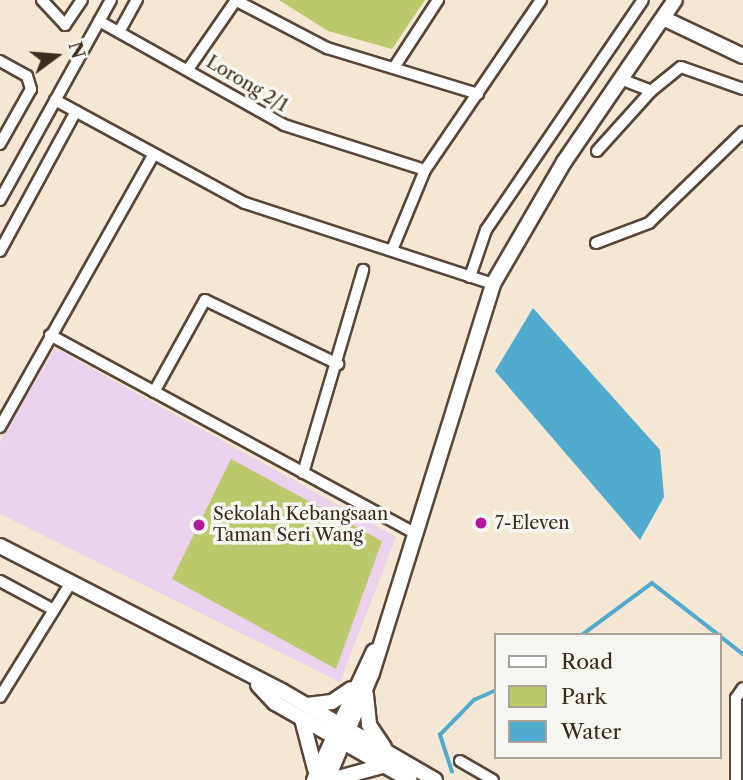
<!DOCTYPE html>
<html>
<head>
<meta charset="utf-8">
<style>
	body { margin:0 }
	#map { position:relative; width:743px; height:780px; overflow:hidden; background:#f4e7d4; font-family:"Libre Caslon Text",serif }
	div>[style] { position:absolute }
	.built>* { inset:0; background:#ead1ec }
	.green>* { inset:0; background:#bbc86b }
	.water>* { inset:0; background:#51abce }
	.stream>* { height:3.5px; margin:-1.75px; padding:0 1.75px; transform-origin:1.75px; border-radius:1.75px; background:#51abce }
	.roads { filter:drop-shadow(2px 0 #574639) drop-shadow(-2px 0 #574639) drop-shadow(0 2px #574639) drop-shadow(0 -2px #574639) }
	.street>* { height:10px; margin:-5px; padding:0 5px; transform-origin:5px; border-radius:5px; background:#fff }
	.secondary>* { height:14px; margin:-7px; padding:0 7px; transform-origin:7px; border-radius:7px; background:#fff }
	.dots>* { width:19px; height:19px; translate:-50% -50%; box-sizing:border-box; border:4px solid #f6f6f2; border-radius:50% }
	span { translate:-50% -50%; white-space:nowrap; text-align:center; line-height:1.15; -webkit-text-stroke:7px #f6f6f2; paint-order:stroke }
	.street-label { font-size:18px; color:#3b2a1e }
	.poi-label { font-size:18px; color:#3b2a1e }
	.left { translate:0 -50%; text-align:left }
	.legend { position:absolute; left:494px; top:633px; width:228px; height:126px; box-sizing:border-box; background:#f6f6f2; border:2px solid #aba49d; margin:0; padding:9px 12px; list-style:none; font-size:21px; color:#3b2a1e }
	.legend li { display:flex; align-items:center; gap:14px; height:35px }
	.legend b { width:35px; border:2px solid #aba49d }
	.north { position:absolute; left:21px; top:21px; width:70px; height:70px; -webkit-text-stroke:5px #f6f6f2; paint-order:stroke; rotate:74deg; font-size:19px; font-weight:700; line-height:28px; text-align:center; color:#3b2a1e }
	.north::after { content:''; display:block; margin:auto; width:24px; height:32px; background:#3b2a1e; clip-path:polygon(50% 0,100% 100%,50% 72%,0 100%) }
</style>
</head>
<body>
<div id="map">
	<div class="built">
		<div style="clip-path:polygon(55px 348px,396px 537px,340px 682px,0 514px,0 442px)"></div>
	</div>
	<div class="green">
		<div style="clip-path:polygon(279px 0,425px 0,392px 49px,328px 31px)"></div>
		<div style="clip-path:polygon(231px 459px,382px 541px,336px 669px,172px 579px)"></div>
	</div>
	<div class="water">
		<div style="clip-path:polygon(533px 308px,660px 450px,664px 497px,640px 540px,495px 371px)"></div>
	</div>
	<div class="stream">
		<div style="left:582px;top:635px;width:87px;rotate:-36.6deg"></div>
		<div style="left:652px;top:583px;width:85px;rotate:37.8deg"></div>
		<div style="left:720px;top:636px;width:29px;rotate:38deg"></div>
		<div style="left:452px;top:772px;width:39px;rotate:-108deg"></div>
		<div style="left:440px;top:735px;width:49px;rotate:-45.8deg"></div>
		<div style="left:474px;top:700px;width:24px;rotate:-24deg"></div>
	</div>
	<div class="roads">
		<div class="street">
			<div style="left:42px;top:0;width:34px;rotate:47deg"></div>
			<div style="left:65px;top:25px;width:30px;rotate:-56deg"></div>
			<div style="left:235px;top:0;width:104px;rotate:27.6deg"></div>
			<div style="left:327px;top:48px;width:158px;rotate:16.9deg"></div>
			<div style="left:99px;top:21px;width:212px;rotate:29.3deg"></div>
			<div style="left:284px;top:125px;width:148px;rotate:17.7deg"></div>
			<div style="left:119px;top:32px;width:37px;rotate:-61deg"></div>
			<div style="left:0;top:61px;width:31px;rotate:29deg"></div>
			<div style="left:27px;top:76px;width:14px;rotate:73deg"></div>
			<div style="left:31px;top:89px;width:63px;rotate:119.4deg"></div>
			<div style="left:395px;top:66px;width:79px;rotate:-56.9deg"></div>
			<div style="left:189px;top:68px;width:83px;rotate:-55.3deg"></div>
			<div style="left:623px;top:80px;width:30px;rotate:21deg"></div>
			<div style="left:651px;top:91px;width:38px;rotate:-39deg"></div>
			<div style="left:681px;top:67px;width:66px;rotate:19.5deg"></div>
			<div style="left:55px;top:100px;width:216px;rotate:28.5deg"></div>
			<div style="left:245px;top:203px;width:261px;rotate:18.1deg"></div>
			<div style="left:597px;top:151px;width:81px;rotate:-48deg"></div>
			<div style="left:0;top:200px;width:229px;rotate:-61deg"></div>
			<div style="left:596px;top:243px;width:57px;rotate:-20.7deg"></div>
			<div style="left:649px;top:223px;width:131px;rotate:-44.1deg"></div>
			<div style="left:392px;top:250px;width:87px;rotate:-67.6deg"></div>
			<div style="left:425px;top:170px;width:206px;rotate:-55.7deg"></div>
			<div style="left:0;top:251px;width:159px;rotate:-61.5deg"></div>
			<div style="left:470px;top:277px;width:50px;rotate:-71.2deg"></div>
			<div style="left:486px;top:230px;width:278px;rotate:-55.7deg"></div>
			<div style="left:50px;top:335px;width:414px;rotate:28.5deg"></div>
			<div style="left:154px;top:392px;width:105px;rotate:-61deg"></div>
			<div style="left:205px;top:300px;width:148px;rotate:25.7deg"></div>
			<div style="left:0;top:427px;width:311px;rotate:-60.6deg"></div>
			<div style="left:303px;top:473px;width:212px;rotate:-73.5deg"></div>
			<div style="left:0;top:581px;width:61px;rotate:28.2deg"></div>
			<div style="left:0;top:697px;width:133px;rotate:-58.2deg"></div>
			<div style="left:460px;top:761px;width:38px;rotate:30deg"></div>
			<div style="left:736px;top:780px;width:82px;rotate:-90deg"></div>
			<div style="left:736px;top:698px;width:12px;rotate:-55deg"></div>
		</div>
		<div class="secondary">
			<div style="left:665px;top:19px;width:86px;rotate:25.4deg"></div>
			<div style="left:0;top:546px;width:317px;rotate:27.2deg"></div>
			<div style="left:282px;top:691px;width:177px;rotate:30.2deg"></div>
			<div style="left:258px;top:685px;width:25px;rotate:47deg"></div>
			<div style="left:275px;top:703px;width:155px;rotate:29.7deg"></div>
			<div style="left:366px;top:695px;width:30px;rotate:84deg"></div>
			<div style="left:369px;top:725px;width:27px;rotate:56deg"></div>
			<div style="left:307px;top:705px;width:25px;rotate:-7deg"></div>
			<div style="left:332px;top:702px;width:23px;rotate:-34deg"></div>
			<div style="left:302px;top:719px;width:52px;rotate:75.4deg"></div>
			<div style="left:314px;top:780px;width:142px;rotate:-65.1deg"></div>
			<div style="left:327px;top:780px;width:116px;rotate:-67.2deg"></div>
			<div style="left:372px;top:673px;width:407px;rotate:-72.7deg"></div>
			<div style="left:493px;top:284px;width:141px;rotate:-59.8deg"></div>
			<div style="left:564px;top:162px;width:196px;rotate:-55.6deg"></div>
			<div style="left:331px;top:780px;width:53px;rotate:-15.4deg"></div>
		</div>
	</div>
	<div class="dots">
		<div style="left:481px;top:523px;background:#b5179e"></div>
		<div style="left:199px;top:525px;background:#b5179e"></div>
	</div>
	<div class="street-label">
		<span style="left:247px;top:84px;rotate:31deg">Lorong 2/1</span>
	</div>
	<div class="poi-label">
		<span class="left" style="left:213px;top:525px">Sekolah Kebangsaan<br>Taman Seri Wang</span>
		<span class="left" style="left:495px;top:523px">7-Eleven</span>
	</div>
	<ul class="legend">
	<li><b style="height:9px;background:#fff"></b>Road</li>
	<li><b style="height:19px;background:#bbc86b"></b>Park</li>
	<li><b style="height:19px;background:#51abce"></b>Water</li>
	</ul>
	<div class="north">N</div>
</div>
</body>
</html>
